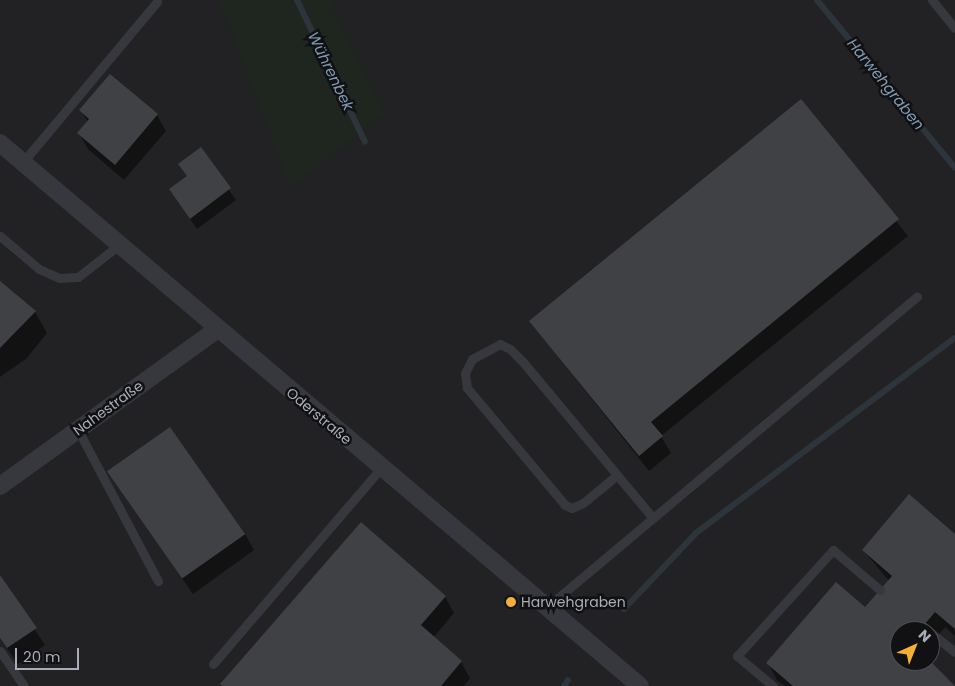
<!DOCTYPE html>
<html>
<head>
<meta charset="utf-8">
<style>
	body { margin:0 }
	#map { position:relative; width:955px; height:686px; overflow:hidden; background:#161618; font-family:Poppins,sans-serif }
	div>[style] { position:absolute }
	.built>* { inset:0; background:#222225 }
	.green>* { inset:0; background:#1e261f }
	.shadow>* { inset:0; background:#0007 }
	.stream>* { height:6px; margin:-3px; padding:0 3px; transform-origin:3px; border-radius:3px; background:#2c353c }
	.building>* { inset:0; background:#404145; transform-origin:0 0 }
	.lane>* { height:9px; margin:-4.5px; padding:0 4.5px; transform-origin:4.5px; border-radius:4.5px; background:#37383d }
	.street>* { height:18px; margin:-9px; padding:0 9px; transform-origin:9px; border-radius:9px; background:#37383d }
	.dots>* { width:14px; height:14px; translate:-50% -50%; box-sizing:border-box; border:2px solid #111113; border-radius:50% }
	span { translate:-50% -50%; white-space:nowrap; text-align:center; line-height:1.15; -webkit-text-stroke:5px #111113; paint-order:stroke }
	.street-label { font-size:14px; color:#a8adb8 }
	.poi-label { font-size:14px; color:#a8adb8 }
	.left { translate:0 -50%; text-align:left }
	.water-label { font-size:15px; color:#7f9bb3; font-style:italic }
	.north { position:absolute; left:890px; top:621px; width:50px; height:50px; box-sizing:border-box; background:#111113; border:1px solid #4d4f55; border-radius:50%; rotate:44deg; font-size:14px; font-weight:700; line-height:20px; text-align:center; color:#a8adb8 }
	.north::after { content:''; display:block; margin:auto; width:18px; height:22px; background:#f2b134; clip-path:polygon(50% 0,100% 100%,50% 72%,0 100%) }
	.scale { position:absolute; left:15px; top:648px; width:64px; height:22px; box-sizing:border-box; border:2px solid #a8adb8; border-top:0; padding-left:6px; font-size:15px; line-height:18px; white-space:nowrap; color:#a8adb8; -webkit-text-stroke:4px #111113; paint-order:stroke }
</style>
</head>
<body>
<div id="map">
	<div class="built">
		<div style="clip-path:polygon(evenodd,0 0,955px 0,955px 686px,0 686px,0 0,900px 631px,930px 631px,930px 661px,900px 661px,900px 631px)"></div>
	</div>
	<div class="green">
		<div style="clip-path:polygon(219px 0,329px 0,385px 113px,291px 188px)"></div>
	</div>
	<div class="shadow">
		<div style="clip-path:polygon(801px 101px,908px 236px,661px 436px,671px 453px,649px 471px,530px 321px)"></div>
		<div style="clip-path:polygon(81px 110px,157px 115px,166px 131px,124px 180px,88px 149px,79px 133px,88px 122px)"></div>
		<div style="clip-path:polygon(201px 149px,236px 200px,197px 229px,170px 190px,188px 177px,180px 165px)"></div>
		<div style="clip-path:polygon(0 283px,35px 312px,47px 333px,27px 358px,0 377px)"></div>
		<div style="clip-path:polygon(108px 472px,245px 534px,254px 550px,193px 594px)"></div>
		<div style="clip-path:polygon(955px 535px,955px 636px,945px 627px,930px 645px,930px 631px,900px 631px,900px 661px,928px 661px,955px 686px,785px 686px,777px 680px,768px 663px,865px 609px,889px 581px,863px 550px)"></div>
		<div style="clip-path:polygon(0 577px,45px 645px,18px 664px,0 638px)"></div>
		<div style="clip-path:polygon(445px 597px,454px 613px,433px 638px,461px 662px,470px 678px,464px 686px,222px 684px)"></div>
	</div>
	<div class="stream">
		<div style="left:297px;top:0;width:157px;rotate:64.4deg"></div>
		<div style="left:817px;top:0;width:217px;rotate:50.6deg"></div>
		<div style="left:624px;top:609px;width:105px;rotate:-46.5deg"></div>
		<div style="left:696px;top:533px;width:324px;rotate:-37deg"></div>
		<div style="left:564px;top:686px;width:7px;rotate:-56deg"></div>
	</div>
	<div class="building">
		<div style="clip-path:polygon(110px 74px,158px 114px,115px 165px,77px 133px,89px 119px,79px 110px)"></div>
		<div style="clip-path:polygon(801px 99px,899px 219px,651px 422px,663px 436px,639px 456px,529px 321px)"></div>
		<div style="clip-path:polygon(201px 147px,231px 188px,190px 219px,169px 189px,187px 176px,178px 164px)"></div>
		<div style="clip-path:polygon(0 281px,36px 311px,0 348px)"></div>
		<div style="left:170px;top:427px;width:131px;height:77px;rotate:55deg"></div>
		<div style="clip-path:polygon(909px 494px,955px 534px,955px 629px,935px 612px,919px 631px,900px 631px,900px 661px,930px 661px,955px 686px,793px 686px,766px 663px,836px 582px,865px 607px,892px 576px,862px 550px)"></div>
		<div style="clip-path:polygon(361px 522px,446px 596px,421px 625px,462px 661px,441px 686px,223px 686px,220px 684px)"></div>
		<div style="clip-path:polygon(0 575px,37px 628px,7px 648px,0 638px)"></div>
	</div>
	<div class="lane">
		<div style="left:932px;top:0;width:36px;rotate:51deg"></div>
		<div style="left:23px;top:162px;width:209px;rotate:-50.1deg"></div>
		<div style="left:0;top:236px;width:51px;rotate:40.2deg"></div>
		<div style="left:39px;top:269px;width:22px;rotate:24deg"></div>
		<div style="left:59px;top:278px;width:19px;rotate:-3deg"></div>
		<div style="left:78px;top:277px;width:52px;rotate:-38deg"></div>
		<div style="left:78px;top:430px;width:171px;rotate:62.1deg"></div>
		<div style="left:617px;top:475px;width:44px;rotate:140.5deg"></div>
		<div style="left:583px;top:503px;width:12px;rotate:156deg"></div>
		<div style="left:572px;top:508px;width:8px;rotate:-157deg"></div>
		<div style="left:565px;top:505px;width:153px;rotate:-129.9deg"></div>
		<div style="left:467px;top:388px;width:15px;rotate:-98deg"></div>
		<div style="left:465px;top:373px;width:16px;rotate:-63deg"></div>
		<div style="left:472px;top:359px;width:32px;rotate:-28deg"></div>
		<div style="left:500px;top:344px;width:11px;rotate:27deg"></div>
		<div style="left:510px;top:349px;width:18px;rotate:45deg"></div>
		<div style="left:523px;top:362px;width:147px;rotate:50.2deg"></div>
		<div style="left:617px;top:475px;width:56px;rotate:50.1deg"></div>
		<div style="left:547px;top:607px;width:483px;rotate:-40deg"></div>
		<div style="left:923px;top:626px;width:8px;rotate:40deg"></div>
		<div style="left:930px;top:632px;width:32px;rotate:39deg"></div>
		<div style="left:0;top:651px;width:42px;rotate:55.6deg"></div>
		<div style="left:213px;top:664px;width:258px;rotate:-49.4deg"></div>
		<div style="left:773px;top:686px;width:47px;rotate:-140.2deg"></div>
		<div style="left:737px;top:656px;width:143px;rotate:-47.8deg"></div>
		<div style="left:833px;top:550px;width:62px;rotate:40.4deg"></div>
	</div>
	<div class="street">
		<div style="left:0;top:143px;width:839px;rotate:40.31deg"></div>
		<div style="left:0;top:486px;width:266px;rotate:-35.8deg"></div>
	</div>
	<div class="dots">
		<div style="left:511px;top:602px;background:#f2b134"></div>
	</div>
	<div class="street-label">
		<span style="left:108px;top:408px;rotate:-36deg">Nahestraße</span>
		<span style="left:319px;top:416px;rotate:40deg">Oderstraße</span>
	</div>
	<div class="poi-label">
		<span class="left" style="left:521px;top:602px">Harwehgraben</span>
	</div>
	<div class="water-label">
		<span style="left:331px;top:71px;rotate:64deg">Wührenbek</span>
		<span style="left:886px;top:84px;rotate:51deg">Harwehgraben</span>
	</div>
	<div class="north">N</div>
	<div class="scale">20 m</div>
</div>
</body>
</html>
